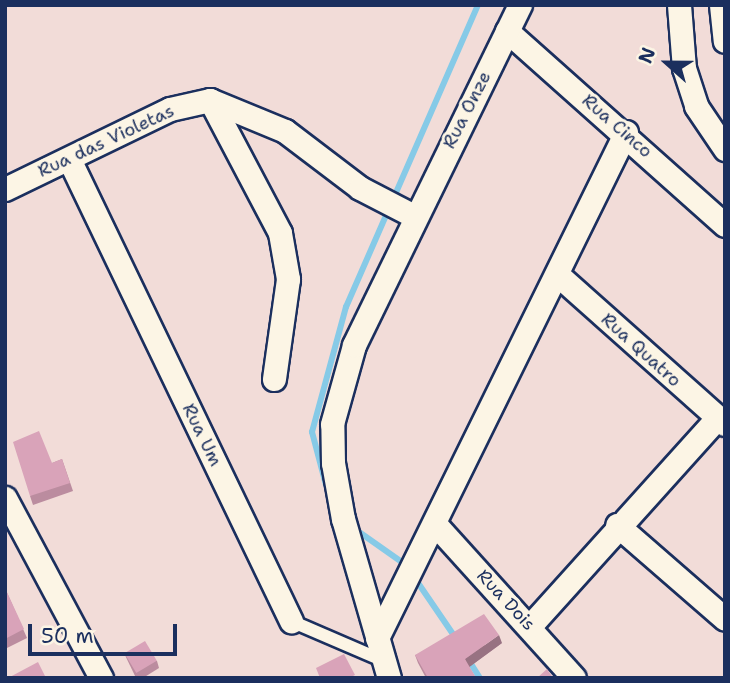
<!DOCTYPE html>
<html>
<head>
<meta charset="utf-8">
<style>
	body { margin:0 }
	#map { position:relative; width:730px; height:683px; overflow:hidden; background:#f2dcd8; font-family:"Shantell Sans",sans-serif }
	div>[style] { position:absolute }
	.stream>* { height:6px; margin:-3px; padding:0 3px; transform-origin:3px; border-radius:3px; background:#86cae7 }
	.roads { filter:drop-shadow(2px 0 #1b2f5e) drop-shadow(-2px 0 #1b2f5e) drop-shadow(0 2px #1b2f5e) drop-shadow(0 -2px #1b2f5e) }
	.lane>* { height:12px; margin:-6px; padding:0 6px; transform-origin:6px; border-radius:6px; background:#fcf5e5 }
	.street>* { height:23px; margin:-11.5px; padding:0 11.5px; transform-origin:11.5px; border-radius:11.5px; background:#fcf5e5 }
	.wall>* { inset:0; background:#bb8c9f }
	.shaded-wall>* { inset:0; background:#987282 }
	.building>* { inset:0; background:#d9a3b9; transform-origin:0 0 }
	span { translate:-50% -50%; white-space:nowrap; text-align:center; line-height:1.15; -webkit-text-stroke:6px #fcf5e5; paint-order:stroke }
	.street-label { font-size:18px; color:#1b2f5e }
	.frame { position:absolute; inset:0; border:7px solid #1b2f5e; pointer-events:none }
	.north { position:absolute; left:632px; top:28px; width:70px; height:70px; -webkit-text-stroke:5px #fcf5e5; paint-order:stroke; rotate:291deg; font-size:19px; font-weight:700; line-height:28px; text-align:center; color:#1b2f5e }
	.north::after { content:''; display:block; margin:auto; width:24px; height:32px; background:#1b2f5e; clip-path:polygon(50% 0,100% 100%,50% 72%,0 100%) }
	.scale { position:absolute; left:28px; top:624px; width:149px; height:32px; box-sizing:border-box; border:4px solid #1b2f5e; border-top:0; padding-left:9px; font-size:21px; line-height:24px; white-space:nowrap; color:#1b2f5e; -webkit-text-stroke:5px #fcf5e5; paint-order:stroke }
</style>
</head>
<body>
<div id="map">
	<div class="stream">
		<div style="left:326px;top:485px;width:55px;rotate:-104.8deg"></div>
		<div style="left:312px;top:432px;width:130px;rotate:-74.8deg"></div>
		<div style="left:346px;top:307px;width:330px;rotate:-66.4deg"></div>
		<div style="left:352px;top:527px;width:66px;rotate:35.1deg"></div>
		<div style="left:414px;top:577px;width:73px;rotate:55.7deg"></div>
		<div style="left:468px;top:659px;width:22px;rotate:58deg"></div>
	</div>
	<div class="roads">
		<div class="lane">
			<div style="left:291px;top:621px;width:101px;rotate:23.3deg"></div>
		</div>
		<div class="street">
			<div style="left:679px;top:5px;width:63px;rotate:85.5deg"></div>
			<div style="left:684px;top:68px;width:40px;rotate:72deg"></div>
			<div style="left:696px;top:106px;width:52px;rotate:56deg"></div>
			<div style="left:721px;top:5px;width:36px;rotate:84deg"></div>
			<div style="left:507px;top:31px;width:292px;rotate:41.7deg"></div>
			<div style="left:210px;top:100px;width:150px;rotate:62.2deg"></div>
			<div style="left:280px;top:233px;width:47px;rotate:80.1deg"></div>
			<div style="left:288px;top:279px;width:101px;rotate:98deg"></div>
			<div style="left:69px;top:159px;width:513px;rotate:64.33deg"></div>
			<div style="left:5px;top:189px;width:183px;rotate:-25.9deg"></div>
			<div style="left:170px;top:109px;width:41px;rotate:-12.7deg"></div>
			<div style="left:210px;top:100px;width:81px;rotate:22.5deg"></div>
			<div style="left:285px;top:131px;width:94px;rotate:37.2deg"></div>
			<div style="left:360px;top:188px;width:61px;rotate:27.4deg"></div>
			<div style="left:558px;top:275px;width:224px;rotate:41.7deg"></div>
			<div style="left:5px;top:498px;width:204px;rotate:61.9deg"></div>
			<div style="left:435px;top:524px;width:207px;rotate:47.9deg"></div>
			<div style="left:617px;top:525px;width:143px;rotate:41deg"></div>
			<div style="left:530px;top:626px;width:280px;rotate:-48deg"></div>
			<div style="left:377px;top:638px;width:564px;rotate:-63.8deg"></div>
			<div style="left:389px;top:678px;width:166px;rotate:-106.1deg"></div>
			<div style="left:343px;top:519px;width:57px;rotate:-100.1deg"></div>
			<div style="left:333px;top:463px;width:39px;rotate:-91deg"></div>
			<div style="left:332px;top:424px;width:82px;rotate:-74.4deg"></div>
			<div style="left:354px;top:345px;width:378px;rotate:-64deg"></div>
		</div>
	</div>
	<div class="wall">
		<div style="clip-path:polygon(62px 459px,73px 491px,33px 505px,30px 496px,52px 463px)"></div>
		<div style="clip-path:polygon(5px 588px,27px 638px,5px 649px)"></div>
		<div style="clip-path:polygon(502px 643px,469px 667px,476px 678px,426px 678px,418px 663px,415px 655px)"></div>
		<div style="clip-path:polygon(124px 653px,157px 661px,159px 668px,143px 678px,136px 678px)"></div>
	</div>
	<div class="shaded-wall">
		<div style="clip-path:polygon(499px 635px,502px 643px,468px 668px,465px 659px)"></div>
	</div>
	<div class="building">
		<div style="clip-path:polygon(39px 431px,52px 463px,62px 459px,70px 483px,30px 496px,13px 442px)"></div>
		<div style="clip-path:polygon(5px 588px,24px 629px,5px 639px)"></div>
		<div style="clip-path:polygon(484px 614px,499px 635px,465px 659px,476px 678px,428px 678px,415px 655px)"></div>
		<div style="left:145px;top:641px;width:23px;height:24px;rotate:59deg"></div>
		<div style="clip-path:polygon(344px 654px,355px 675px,349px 678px,320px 678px,316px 668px)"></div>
		<div style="clip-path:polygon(38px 662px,46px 678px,8px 678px)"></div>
		<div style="clip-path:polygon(547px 669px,553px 678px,537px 678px)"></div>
	</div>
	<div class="street-label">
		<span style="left:467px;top:110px;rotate:-63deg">Rua Onze</span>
		<span style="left:617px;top:126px;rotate:41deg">Rua Cinco</span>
		<span style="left:106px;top:141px;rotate:-25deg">Rua das Violetas</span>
		<span style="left:641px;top:350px;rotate:42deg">Rua Quatro</span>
		<span style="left:202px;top:435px;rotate:64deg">Rua Um</span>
		<span style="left:506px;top:600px;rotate:47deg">Rua Dois</span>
	</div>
	<div class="frame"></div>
	<div class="north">N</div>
	<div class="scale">50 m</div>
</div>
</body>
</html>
